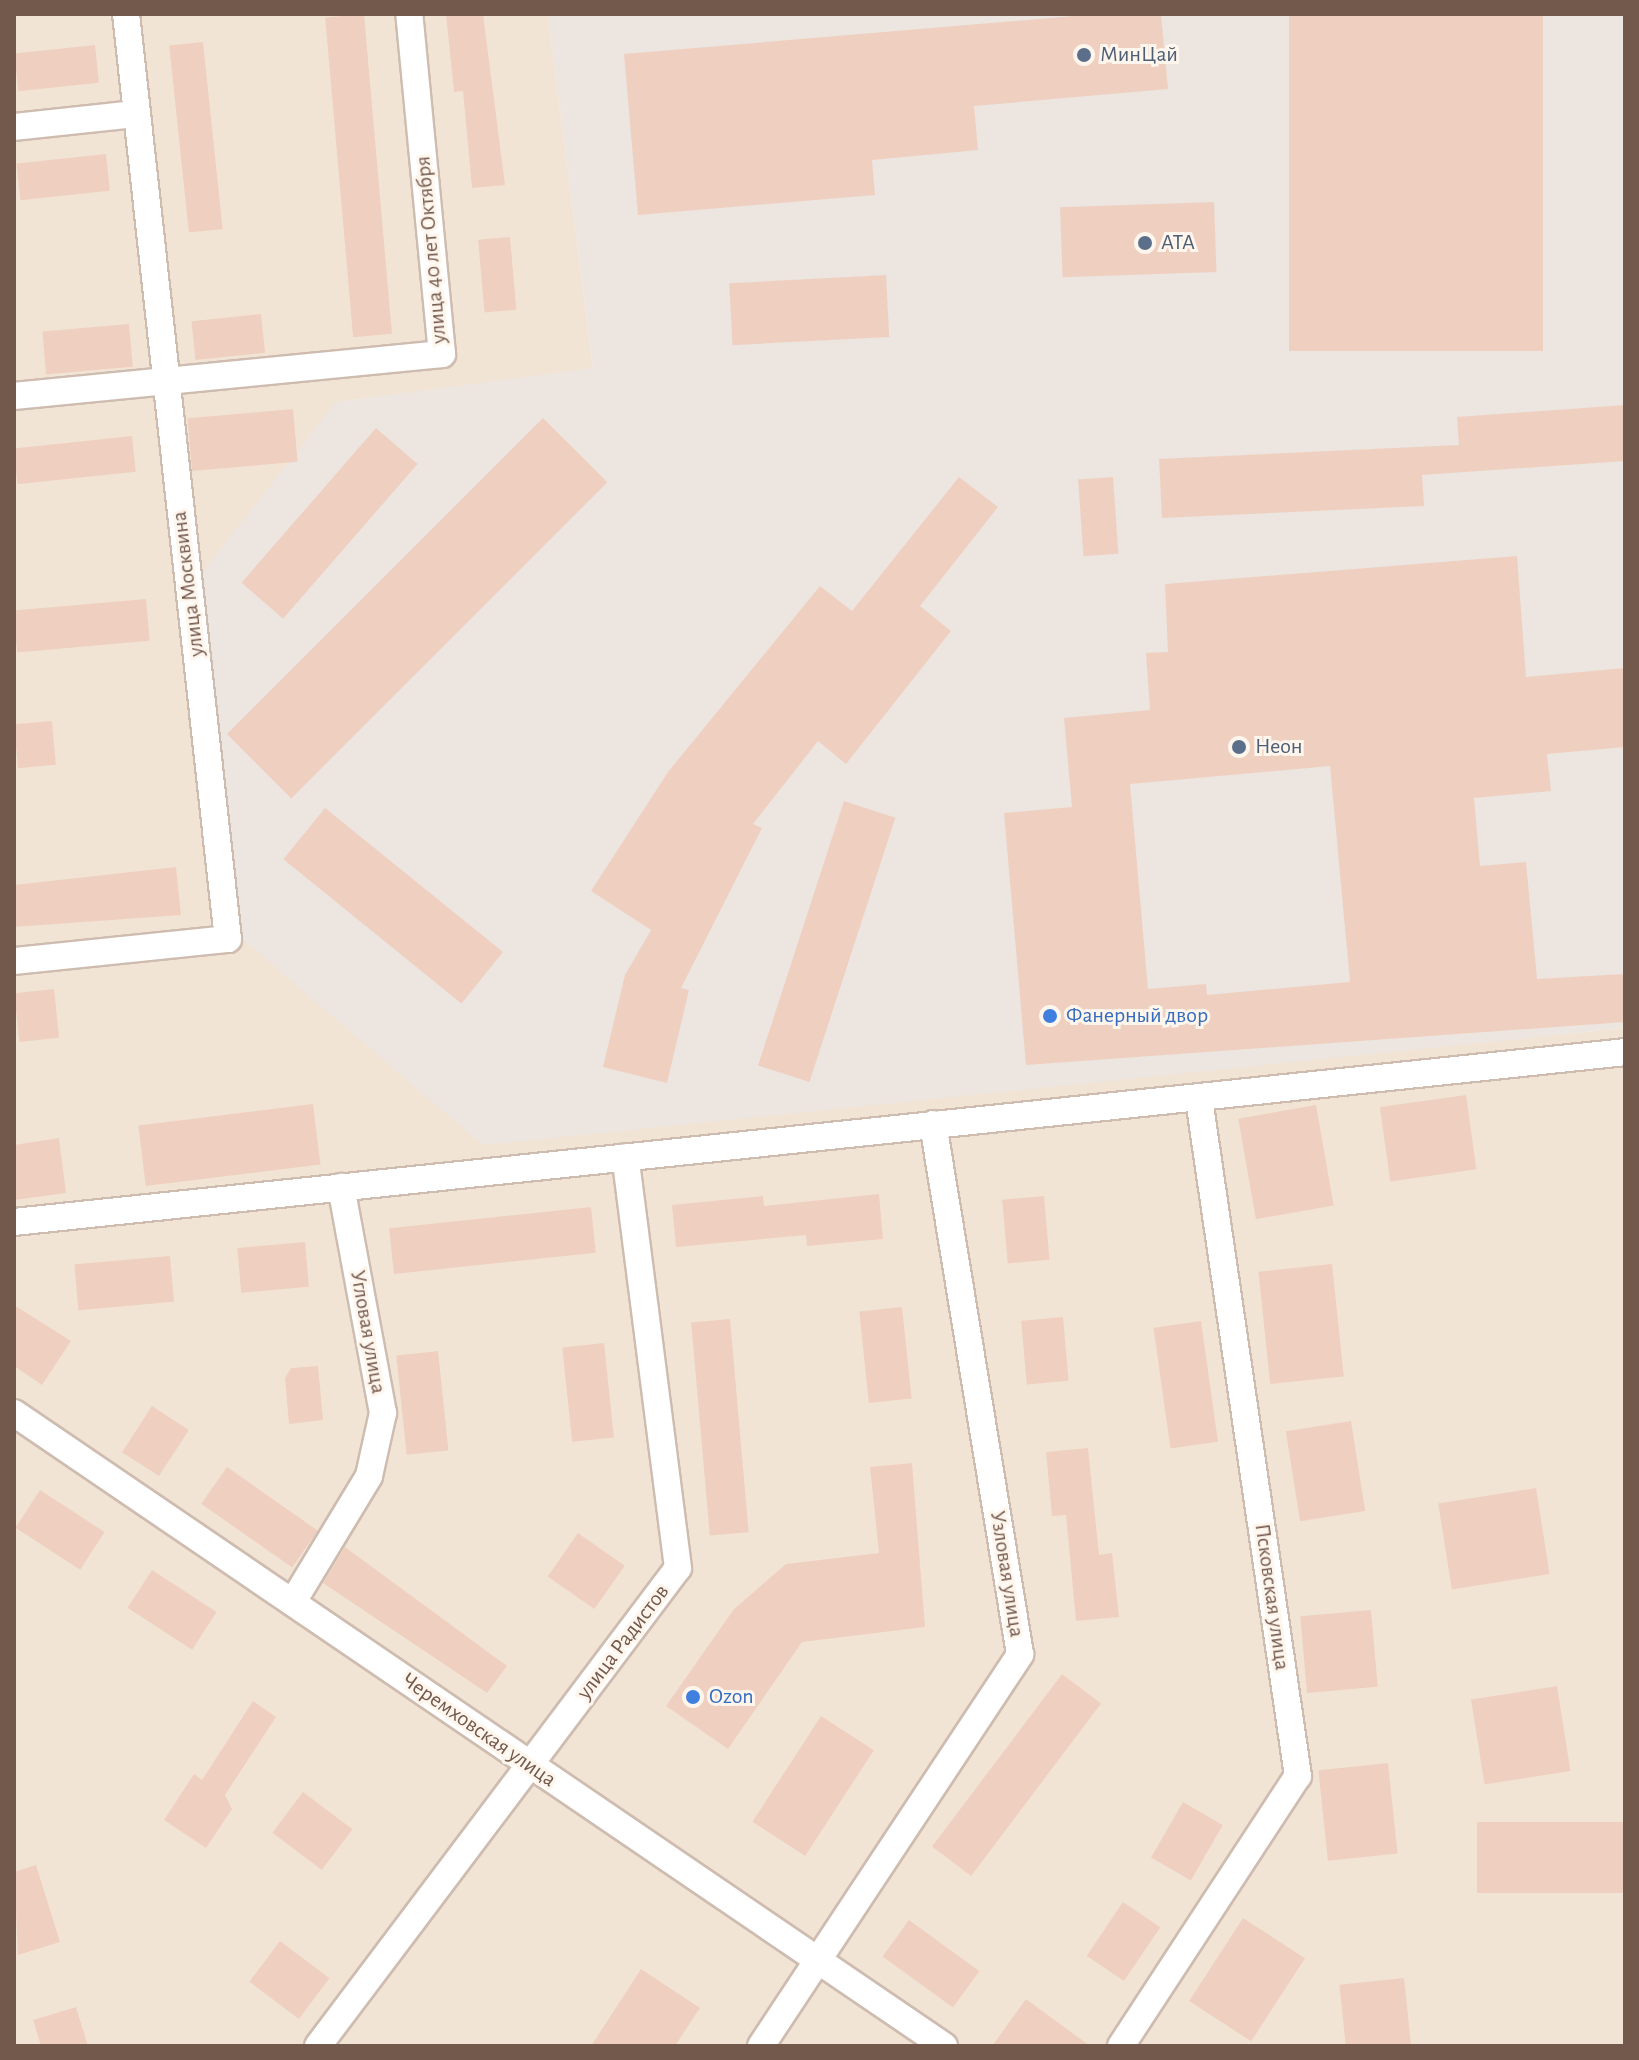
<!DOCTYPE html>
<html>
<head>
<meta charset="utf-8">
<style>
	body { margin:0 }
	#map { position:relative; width:1639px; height:2060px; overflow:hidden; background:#fbf2e6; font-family:"Alegreya Sans",sans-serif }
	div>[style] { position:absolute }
	.residential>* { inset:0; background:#f2e4d5 }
	.industrial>* { inset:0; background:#ece5e0 }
	.building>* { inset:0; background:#efd0c0; transform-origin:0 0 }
	.roads { filter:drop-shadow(2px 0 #cebcb0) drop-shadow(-2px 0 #cebcb0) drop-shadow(0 2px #cebcb0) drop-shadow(0 -2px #cebcb0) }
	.minor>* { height:26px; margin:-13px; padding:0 13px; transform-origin:13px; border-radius:13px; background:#fff }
	.dots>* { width:22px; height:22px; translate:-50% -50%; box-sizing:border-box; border:4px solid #fef6ed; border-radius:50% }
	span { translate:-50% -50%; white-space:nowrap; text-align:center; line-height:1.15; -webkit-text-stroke:6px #fef6ed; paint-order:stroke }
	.service-label { font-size:22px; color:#4e5e75 }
	.left { translate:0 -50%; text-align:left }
	.street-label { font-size:22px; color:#73584c }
	.shop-label { font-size:22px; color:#366cbe }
	.frame { position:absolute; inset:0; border:16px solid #73584c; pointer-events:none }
</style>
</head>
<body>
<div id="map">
	<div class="residential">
		<div style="clip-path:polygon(14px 14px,548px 14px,593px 369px,336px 402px,1156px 1075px,1625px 1028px,1625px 2046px,14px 2046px)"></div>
	</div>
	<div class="industrial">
		<div style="clip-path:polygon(548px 14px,1625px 14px,1625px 1028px,483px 1145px,232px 930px,185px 594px,336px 402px,593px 368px)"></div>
	</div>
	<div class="building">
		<div style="left:364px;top:14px;width:321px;height:39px;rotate:85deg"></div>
		<div style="clip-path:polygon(446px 14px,483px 14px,505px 185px,472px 188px,463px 91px,454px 92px)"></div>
		<div style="clip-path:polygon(1098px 14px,1161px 14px,1168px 89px,974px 106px,978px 150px,872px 160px,875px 195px,638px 215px,624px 54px)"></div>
		<div style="left:1289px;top:14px;width:254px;height:337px"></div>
		<div style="left:203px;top:42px;width:188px;height:34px;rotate:84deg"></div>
		<div style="left:95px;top:45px;width:38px;height:81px;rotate:84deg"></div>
		<div style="left:106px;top:154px;width:37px;height:90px;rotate:84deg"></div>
		<div style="left:1214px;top:202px;width:70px;height:154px;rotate:88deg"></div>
		<div style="left:510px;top:237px;width:73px;height:32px;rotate:85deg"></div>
		<div style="left:886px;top:275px;width:62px;height:157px;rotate:87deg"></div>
		<div style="left:261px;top:314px;width:39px;height:70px;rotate:84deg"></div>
		<div style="left:129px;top:324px;width:43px;height:87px;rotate:85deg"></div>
		<div style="clip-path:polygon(1625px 405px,1625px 461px,1422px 475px,1424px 506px,1162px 518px,1159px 459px,1459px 445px,1457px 417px)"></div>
		<div style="left:293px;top:409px;width:53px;height:106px;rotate:85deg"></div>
		<div style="left:543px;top:418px;width:91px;height:447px;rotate:45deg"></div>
		<div style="left:376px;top:428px;width:55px;height:205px;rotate:41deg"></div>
		<div style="left:132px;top:436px;width:36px;height:119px;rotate:84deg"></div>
		<div style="clip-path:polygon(959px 477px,998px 507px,920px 606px,951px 631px,846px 764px,818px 741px,753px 824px,762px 828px,681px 988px,689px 990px,667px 1083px,603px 1067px,625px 975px,651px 930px,591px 891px,668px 772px,820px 586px,852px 611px)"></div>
		<div style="left:1113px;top:477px;width:77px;height:35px;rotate:86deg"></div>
		<div style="clip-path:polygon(evenodd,1517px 556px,1526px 677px,1625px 668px,1625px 747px,1547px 754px,1551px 791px,1474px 798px,1480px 866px,1526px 862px,1537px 979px,1625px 974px,1625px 1022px,1026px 1065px,1004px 813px,1072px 807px,1064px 718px,1150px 710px,1146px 653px,1168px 652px,1165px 584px,1517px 556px,1330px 766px,1350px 982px,1207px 995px,1206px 984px,1148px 989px,1130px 784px,1330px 766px)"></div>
		<div style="left:146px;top:599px;width:42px;height:133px;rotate:85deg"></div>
		<div style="left:52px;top:721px;width:44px;height:38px;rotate:85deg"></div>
		<div style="left:844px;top:801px;width:54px;height:278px;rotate:18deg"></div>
		<div style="left:325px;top:808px;width:229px;height:66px;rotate:39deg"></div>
		<div style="clip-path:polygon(176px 867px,181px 915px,14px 927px,14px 885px)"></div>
		<div style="left:54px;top:989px;width:49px;height:40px;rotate:84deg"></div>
		<div style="left:1466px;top:1095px;width:75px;height:87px;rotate:82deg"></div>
		<div style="left:313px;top:1104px;width:61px;height:176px;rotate:83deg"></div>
		<div style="left:1316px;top:1105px;width:102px;height:79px;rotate:80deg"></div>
		<div style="clip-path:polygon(59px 1138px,66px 1193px,14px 1200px,14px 1145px)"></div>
		<div style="clip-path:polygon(879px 1194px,883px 1239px,807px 1246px,806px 1235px,676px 1247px,672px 1205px,763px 1196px,764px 1206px)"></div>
		<div style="left:1044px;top:1196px;width:64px;height:42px;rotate:85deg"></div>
		<div style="left:591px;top:1207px;width:46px;height:203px;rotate:84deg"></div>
		<div style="left:305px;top:1242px;width:45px;height:68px;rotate:85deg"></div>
		<div style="left:170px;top:1256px;width:46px;height:96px;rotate:85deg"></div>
		<div style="left:1332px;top:1264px;width:113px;height:74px;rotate:84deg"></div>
		<div style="clip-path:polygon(14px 1305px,71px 1341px,42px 1385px,14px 1366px)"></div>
		<div style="left:902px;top:1307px;width:92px;height:43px;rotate:84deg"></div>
		<div style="left:1063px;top:1317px;width:64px;height:42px;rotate:85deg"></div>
		<div style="left:730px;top:1319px;width:214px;height:39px;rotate:85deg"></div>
		<div style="left:1201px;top:1321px;width:122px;height:48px;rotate:82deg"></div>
		<div style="left:604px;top:1343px;width:95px;height:42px;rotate:84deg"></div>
		<div style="left:438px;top:1351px;width:100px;height:42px;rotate:84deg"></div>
		<div style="clip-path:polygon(318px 1366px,323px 1420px,289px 1424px,285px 1378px,291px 1368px)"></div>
		<div style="left:152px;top:1406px;width:44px;height:55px;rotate:33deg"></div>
		<div style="left:1351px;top:1421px;width:91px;height:66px;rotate:81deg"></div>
		<div style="clip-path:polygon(1088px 1448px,1099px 1555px,1112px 1553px,1119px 1617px,1076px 1621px,1066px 1515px,1052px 1516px,1046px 1452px)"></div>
		<div style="clip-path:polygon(912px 1463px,925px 1627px,802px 1642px,728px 1749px,666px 1706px,734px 1609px,786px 1564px,879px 1553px,870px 1467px)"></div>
		<div style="left:227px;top:1467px;width:111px;height:45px;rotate:35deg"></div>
		<div style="left:1536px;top:1488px;width:87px;height:99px;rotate:81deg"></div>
		<div style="left:40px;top:1490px;width:77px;height:45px;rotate:33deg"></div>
		<div style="left:578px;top:1533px;width:57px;height:53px;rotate:35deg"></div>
		<div style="clip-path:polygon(345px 1547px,507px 1666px,487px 1693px,323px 1583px)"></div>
		<div style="left:152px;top:1570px;width:77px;height:45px;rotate:33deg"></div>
		<div style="left:1371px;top:1610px;width:77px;height:71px;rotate:85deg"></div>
		<div style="left:1062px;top:1674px;width:49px;height:216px;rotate:37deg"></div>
		<div style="left:1557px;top:1686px;width:86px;height:87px;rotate:81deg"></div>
		<div style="clip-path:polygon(253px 1701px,276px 1717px,225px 1795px,232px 1809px,206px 1848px,164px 1820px,194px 1774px,202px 1780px)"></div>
		<div style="left:821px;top:1716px;width:63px;height:126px;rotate:33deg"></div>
		<div style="left:1388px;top:1763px;width:91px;height:70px;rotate:84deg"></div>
		<div style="left:303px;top:1792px;width:62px;height:51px;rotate:37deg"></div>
		<div style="left:1183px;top:1802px;width:46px;height:64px;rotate:30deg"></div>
		<div style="left:1625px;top:1822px;width:71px;height:148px;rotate:90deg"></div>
		<div style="clip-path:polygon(36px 1865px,60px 1942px,18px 1955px,14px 1872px)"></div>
		<div style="left:1123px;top:1902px;width:45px;height:65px;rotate:34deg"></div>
		<div style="left:1243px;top:1918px;width:74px;height:99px;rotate:33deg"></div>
		<div style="left:909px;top:1920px;width:87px;height:45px;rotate:36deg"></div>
		<div style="left:280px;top:1941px;width:62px;height:51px;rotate:37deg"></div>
		<div style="clip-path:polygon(641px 1969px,700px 2008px,675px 2046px,591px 2046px)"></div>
		<div style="left:1404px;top:1978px;width:68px;height:65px;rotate:84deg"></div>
		<div style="clip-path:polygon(1026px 1999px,1090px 2046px,992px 2046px)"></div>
		<div style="clip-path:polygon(76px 2007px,88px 2046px,41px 2046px,33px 2020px)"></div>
	</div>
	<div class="roads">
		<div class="minor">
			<div style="left:14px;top:127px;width:123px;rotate:-6.1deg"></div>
			<div style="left:14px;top:396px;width:430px;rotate:-5.6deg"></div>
			<div style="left:442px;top:354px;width:342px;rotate:-95.5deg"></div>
			<div style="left:14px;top:961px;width:215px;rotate:-5.9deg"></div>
			<div style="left:228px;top:939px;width:931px;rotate:-96.29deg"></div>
			<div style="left:14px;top:1222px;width:1620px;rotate:-6.02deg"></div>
			<div style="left:14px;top:1413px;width:1125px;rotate:34.24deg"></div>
			<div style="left:294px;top:1600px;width:145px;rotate:-58.8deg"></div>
			<div style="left:369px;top:1476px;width:65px;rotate:-77.5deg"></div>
			<div style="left:383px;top:1413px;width:230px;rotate:-100.5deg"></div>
			<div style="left:318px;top:2046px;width:598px;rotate:-53.02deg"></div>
			<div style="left:678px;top:1568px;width:414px;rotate:-97.3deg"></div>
			<div style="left:761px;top:2046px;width:470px;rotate:-56.5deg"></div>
			<div style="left:1020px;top:1654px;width:537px;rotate:-99.32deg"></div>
			<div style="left:1121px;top:2046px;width:323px;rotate:-56.8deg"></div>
			<div style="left:1298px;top:1776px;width:684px;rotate:-98.32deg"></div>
		</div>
	</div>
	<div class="dots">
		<div style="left:1084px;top:55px;background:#5c6f8a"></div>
		<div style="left:1145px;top:243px;background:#5c6f8a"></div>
		<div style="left:1239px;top:747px;background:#5c6f8a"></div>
		<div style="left:1050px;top:1016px;background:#3f7fe0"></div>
		<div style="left:693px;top:1697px;background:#3f7fe0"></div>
	</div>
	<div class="service-label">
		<span class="left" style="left:1100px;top:55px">МинЦай</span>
		<span class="left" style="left:1161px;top:243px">АТА</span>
		<span class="left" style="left:1255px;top:747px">Неон</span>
	</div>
	<div class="street-label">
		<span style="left:431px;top:250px;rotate:-95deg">улица 40 лет Октября</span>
		<span style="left:188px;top:584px;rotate:-97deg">улица Москвина</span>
		<span style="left:368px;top:1332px;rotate:80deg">Угловая улица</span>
		<span style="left:1007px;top:1574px;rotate:81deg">Узловая улица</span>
		<span style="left:1272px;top:1597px;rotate:82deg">Псковская улица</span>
		<span style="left:623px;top:1642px;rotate:-53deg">улица Радистов</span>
		<span style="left:479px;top:1730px;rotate:35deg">Черемховская улица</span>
	</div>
	<div class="shop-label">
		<span class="left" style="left:1066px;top:1016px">Фанерный двор</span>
		<span class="left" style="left:709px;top:1697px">Ozon</span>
	</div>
	<div class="frame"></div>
</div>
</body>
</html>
